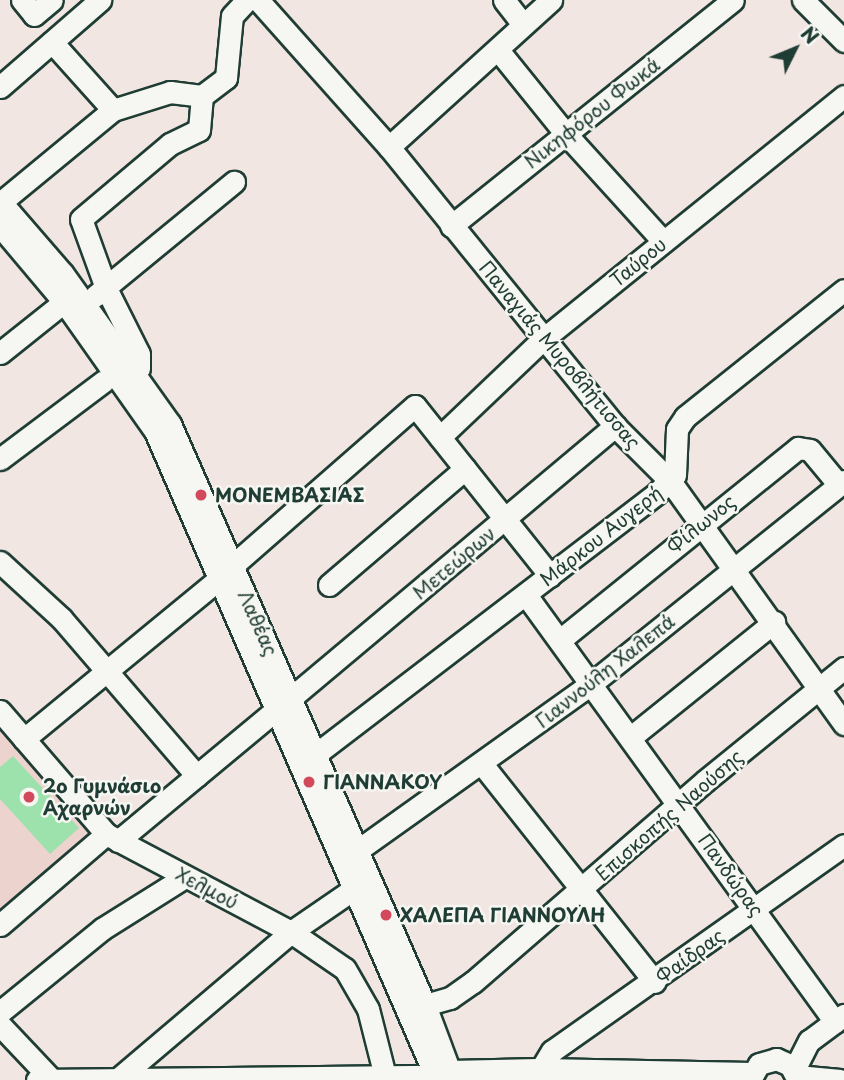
<!DOCTYPE html>
<html>
<head>
<meta charset="utf-8">
<style>
	body { margin:0 }
	#map { position:relative; width:844px; height:1080px; overflow:hidden; background:#f2e6e2; font-family:"Playpen Sans",sans-serif }
	div>[style] { position:absolute }
	.built>* { inset:0; background:#edd3ce }
	.green>* { inset:0; background:#9de1ad }
	.roads { filter:drop-shadow(2px 0 #1f3d34) drop-shadow(-2px 0 #1f3d34) drop-shadow(0 2px #1f3d34) drop-shadow(0 -2px #1f3d34) }
	.minor>* { height:21px; margin:-10.5px; padding:0 10.5px; transform-origin:10.5px; border-radius:10.5px; background:#f6f6f2 }
	.dots>* { width:19px; height:19px; translate:-50% -50%; box-sizing:border-box; border:4px solid #f6f6f2; border-radius:50% }
	span { translate:-50% -50%; white-space:nowrap; text-align:center; line-height:1.15; -webkit-text-stroke:5px #f6f6f2; paint-order:stroke }
	.street-label { font-size:19px; color:#1f3d34 }
	.poi-label { font-size:19px; color:#1f3d34; font-weight:700 }
	.left { translate:0 -50%; text-align:left }
	.north { position:absolute; left:760px; top:14px; width:70px; height:70px; -webkit-text-stroke:5px #f6f6f2; paint-order:stroke; rotate:47deg; font-size:19px; font-weight:700; line-height:28px; text-align:center; color:#1f3d34 }
	.north::after { content:''; display:block; margin:auto; width:24px; height:32px; background:#1f3d34; clip-path:polygon(50% 0,100% 100%,50% 72%,0 100%) }
</style>
</head>
<body>
<div id="map">
	<div class="built">
		<div style="clip-path:polygon(0 731px,90px 834px,0 914px)"></div>
	</div>
	<div class="green">
		<div style="clip-path:polygon(13px 756px,79px 828px,50px 854px,0 799px,0 767px)"></div>
	</div>
	<div class="roads">
		<div class="minor">
			<div style="left:22px;top:0;width:19px;rotate:51deg"></div>
			<div style="left:34px;top:15px;width:23px;rotate:-40deg"></div>
			<div style="left:258px;top:0;width:197px;rotate:48.3deg"></div>
			<div style="left:389px;top:147px;width:359px;rotate:51deg"></div>
			<div style="left:615px;top:426px;width:78px;rotate:45deg"></div>
			<div style="left:670px;top:481px;width:299px;rotate:54.4deg"></div>
			<div style="left:504px;top:0;width:31px;rotate:52deg"></div>
			<div style="left:803px;top:0;width:58px;rotate:45deg"></div>
			<div style="left:52px;top:42px;width:91px;rotate:48.1deg"></div>
			<div style="left:498px;top:50px;width:107px;rotate:51.1deg"></div>
			<div style="left:565px;top:133px;width:146px;rotate:47.8deg"></div>
			<div style="left:0;top:87px;width:133px;rotate:-41deg"></div>
			<div style="left:389px;top:147px;width:219px;rotate:-42.2deg"></div>
			<div style="left:0;top:201px;width:96px;rotate:49.2deg"></div>
			<div style="left:63px;top:274px;width:184px;rotate:54.5deg"></div>
			<div style="left:170px;top:424px;width:634px;rotate:66.3deg"></div>
			<div style="left:425px;top:1005px;width:80px;rotate:69.5deg"></div>
			<div style="left:0;top:203px;width:146px;rotate:-39.5deg"></div>
			<div style="left:113px;top:110px;width:60px;rotate:-17.5deg"></div>
			<div style="left:170px;top:92px;width:32px;rotate:7deg"></div>
			<div style="left:0;top:226px;width:99px;rotate:49.9deg"></div>
			<div style="left:64px;top:302px;width:158px;rotate:54.8deg"></div>
			<div style="left:155px;top:431px;width:708px;rotate:66.51deg"></div>
			<div style="left:451px;top:226px;width:361px;rotate:-38.7deg"></div>
			<div style="left:95px;top:296px;width:180px;rotate:-39.4deg"></div>
			<div style="left:0;top:353px;width:82px;rotate:-38.6deg"></div>
			<div style="left:132px;top:374px;width:9px;rotate:-41deg"></div>
			<div style="left:139px;top:368px;width:14px;rotate:-90deg"></div>
			<div style="left:139px;top:354px;width:74px;rotate:-116.6deg"></div>
			<div style="left:106px;top:288px;width:73px;rotate:-109.9deg"></div>
			<div style="left:81px;top:219px;width:116px;rotate:-40.1deg"></div>
			<div style="left:170px;top:144px;width:32px;rotate:-26deg"></div>
			<div style="left:199px;top:130px;width:34px;rotate:-85deg"></div>
			<div style="left:202px;top:96px;width:30px;rotate:-37deg"></div>
			<div style="left:226px;top:78px;width:62px;rotate:-84.5deg"></div>
			<div style="left:232px;top:16px;width:22px;rotate:-47deg"></div>
			<div style="left:440px;top:437px;width:142px;rotate:-43.6deg"></div>
			<div style="left:543px;top:339px;width:387px;rotate:-38.9deg"></div>
			<div style="left:0;top:459px;width:130px;rotate:-36.9deg"></div>
			<div style="left:0;top:562px;width:83px;rotate:42.6deg"></div>
			<div style="left:61px;top:618px;width:208px;rotate:49.3deg"></div>
			<div style="left:232px;top:566px;width:243px;rotate:-41.2deg"></div>
			<div style="left:415px;top:406px;width:217px;rotate:51.5deg"></div>
			<div style="left:329px;top:585px;width:179px;rotate:-40.5deg"></div>
			<div style="left:526px;top:595px;width:527px;rotate:54.11deg"></div>
			<div style="left:560px;top:640px;width:306px;rotate:-38.9deg"></div>
			<div style="left:798px;top:448px;width:12px;rotate:9deg"></div>
			<div style="left:810px;top:450px;width:45px;rotate:50.4deg"></div>
			<div style="left:292px;top:697px;width:422px;rotate:-40deg"></div>
			<div style="left:0;top:711px;width:162px;rotate:49.2deg"></div>
			<div style="left:106px;top:834px;width:209px;rotate:27.9deg"></div>
			<div style="left:291px;top:932px;width:65px;rotate:34.4deg"></div>
			<div style="left:345px;top:969px;width:46px;rotate:60.1deg"></div>
			<div style="left:368px;top:1009px;width:69px;rotate:75.8deg"></div>
			<div style="left:631px;top:737px;width:184px;rotate:-38.8deg"></div>
			<div style="left:24px;top:739px;width:254px;rotate:-39.4deg"></div>
			<div style="left:316px;top:754px;width:429px;rotate:-37.4deg"></div>
			<div style="left:657px;top:493px;width:25px;rotate:-45deg"></div>
			<div style="left:675px;top:475px;width:46px;rotate:-87.5deg"></div>
			<div style="left:677px;top:429px;width:14px;rotate:-56deg"></div>
			<div style="left:685px;top:417px;width:203px;rotate:-38.6deg"></div>
			<div style="left:482px;top:764px;width:278px;rotate:51.6deg"></div>
			<div style="left:118px;top:841px;width:207px;rotate:-39.7deg"></div>
			<div style="left:358px;top:850px;width:287px;rotate:-35.5deg"></div>
			<div style="left:592px;top:683px;width:323px;rotate:-38.7deg"></div>
			<div style="left:0;top:925px;width:140px;rotate:-40.6deg"></div>
			<div style="left:425px;top:1005px;width:26px;rotate:-16deg"></div>
			<div style="left:450px;top:998px;width:28px;rotate:-35deg"></div>
			<div style="left:473px;top:982px;width:307px;rotate:-40.9deg"></div>
			<div style="left:705px;top:781px;width:179px;rotate:-39.1deg"></div>
			<div style="left:0;top:1012px;width:132px;rotate:-39.1deg"></div>
			<div style="left:102px;top:929px;width:98px;rotate:-32.1deg"></div>
			<div style="left:0;top:1025px;width:76px;rotate:46.6deg"></div>
			<div style="left:541px;top:1069px;width:21px;rotate:-59deg"></div>
			<div style="left:552px;top:1051px;width:357px;rotate:-35.2deg"></div>
			<div style="left:794px;top:1070px;width:33px;rotate:-63deg"></div>
			<div style="left:809px;top:1041px;width:44px;rotate:-36.6deg"></div>
			<div style="left:797px;top:1076px;width:43px;rotate:5.3deg"></div>
			<div style="left:119px;top:1078px;width:226px;rotate:-40.3deg"></div>
			<div style="left:291px;top:932px;width:78px;rotate:-34.5deg"></div>
			<div style="left:37px;top:1080px;width:398px;rotate:-0.6deg"></div>
			<div style="left:435px;top:1076px;width:16px;rotate:-18deg"></div>
			<div style="left:450px;top:1071px;width:91px;rotate:-1.3deg"></div>
			<div style="left:541px;top:1069px;width:211px;rotate:1.1deg"></div>
			<div style="left:750px;top:1080px;width:18px;rotate:-61deg"></div>
			<div style="left:759px;top:1064px;width:18px;rotate:-16deg"></div>
			<div style="left:776px;top:1059px;width:15px;rotate:23deg"></div>
			<div style="left:790px;top:1065px;width:17px;rotate:62deg"></div>
		</div>
	</div>
	<div class="dots">
		<div style="left:201px;top:495px;background:#d1495b"></div>
		<div style="left:309px;top:782px;background:#d1495b"></div>
		<div style="left:29px;top:797px;background:#d1495b"></div>
		<div style="left:386px;top:915px;background:#d1495b"></div>
	</div>
	<div class="street-label">
		<span style="left:592px;top:113px;rotate:-38deg">Νικηφόρου Φωκά</span>
		<span style="left:638px;top:262px;rotate:-39deg">Ταύρου</span>
		<span style="left:560px;top:355px;rotate:50deg">Παναγιάς Μυροβλήτισσας</span>
		<span style="left:701px;top:524px;rotate:-39deg">Φίλωνος</span>
		<span style="left:601px;top:536px;rotate:-38deg">Μάρκου Αυγερή</span>
		<span style="left:454px;top:563px;rotate:-40deg">Μετεώρων</span>
		<span style="left:258px;top:623px;rotate:66deg">Λαθέας</span>
		<span style="left:605px;top:671px;rotate:-38deg">Γιαννούλη Χαλεπά</span>
		<span style="left:669px;top:815px;rotate:-41deg">Επισκοπής Ναούσης</span>
		<span style="left:731px;top:875px;rotate:54deg">Πανδώρας</span>
		<span style="left:207px;top:888px;rotate:28deg">Χελμού</span>
		<span style="left:690px;top:956px;rotate:-36deg">Φαίδρας</span>
	</div>
	<div class="poi-label">
		<span class="left" style="left:215px;top:495px">ΜΟΝΕΜΒΑΣΙΑΣ</span>
		<span class="left" style="left:323px;top:782px">ΓΙΑΝΝΑΚΟΥ</span>
		<span class="left" style="left:43px;top:797px">2ο Γυμνάσιο<br>Αχαρνών</span>
		<span class="left" style="left:400px;top:915px">ΧΑΛΕΠΑ ΓΙΑΝΝΟΥΛΗ</span>
	</div>
	<div class="north">N</div>
</div>
</body>
</html>
